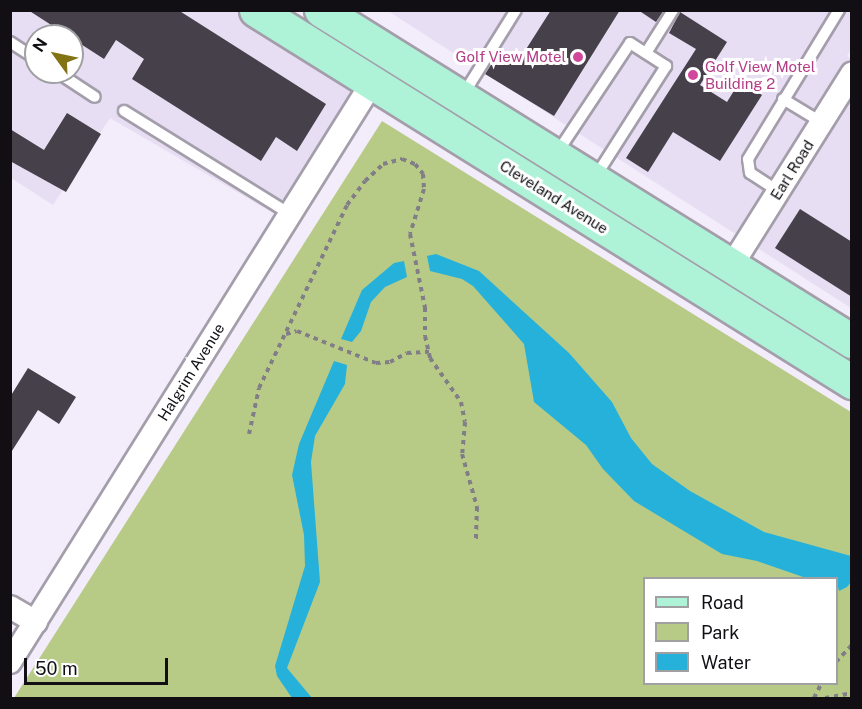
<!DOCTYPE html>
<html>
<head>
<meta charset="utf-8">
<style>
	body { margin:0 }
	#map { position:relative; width:862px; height:709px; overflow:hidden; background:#f3ecfa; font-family:"Public Sans",sans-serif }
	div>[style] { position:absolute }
	.built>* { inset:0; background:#e8def3 }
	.green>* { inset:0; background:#b7cb86 }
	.water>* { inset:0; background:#26b1db }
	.building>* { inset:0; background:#45404a }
	.path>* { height:4px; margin-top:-2px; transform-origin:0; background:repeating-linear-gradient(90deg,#827e87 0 4.5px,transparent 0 9px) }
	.roads { filter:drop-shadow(2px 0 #a49eab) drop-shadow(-2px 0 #a49eab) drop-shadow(0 2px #a49eab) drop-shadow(0 -2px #a49eab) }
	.lane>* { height:10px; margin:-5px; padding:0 5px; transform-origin:5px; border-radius:5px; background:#fff }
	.street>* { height:22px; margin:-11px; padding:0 11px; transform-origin:11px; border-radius:11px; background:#fff }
	.primary>* { height:33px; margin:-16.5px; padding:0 16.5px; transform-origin:16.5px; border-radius:16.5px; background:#aef2d7 }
	.dots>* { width:16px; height:16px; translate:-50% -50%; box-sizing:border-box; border:3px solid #fff; border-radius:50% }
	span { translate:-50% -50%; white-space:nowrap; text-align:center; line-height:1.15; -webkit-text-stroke:6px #fff; paint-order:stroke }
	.hotel-label { font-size:15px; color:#b23c85 }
	.right { translate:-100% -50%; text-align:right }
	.left { translate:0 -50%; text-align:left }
	.street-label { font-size:15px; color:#110f14 }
	.frame { position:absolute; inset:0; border:12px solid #110f14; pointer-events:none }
	.legend { position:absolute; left:643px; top:577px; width:195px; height:108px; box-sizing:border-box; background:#fff; border:2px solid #a09fa1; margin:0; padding:8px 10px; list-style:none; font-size:18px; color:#110f14 }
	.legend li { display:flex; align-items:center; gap:12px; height:30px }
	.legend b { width:30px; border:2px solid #a09fa1 }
	.north { position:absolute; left:24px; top:24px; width:60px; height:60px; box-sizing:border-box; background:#fff; border:2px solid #a09fa1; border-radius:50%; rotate:303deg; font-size:16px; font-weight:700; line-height:24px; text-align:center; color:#110f14 }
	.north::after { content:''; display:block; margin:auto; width:21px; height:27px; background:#827315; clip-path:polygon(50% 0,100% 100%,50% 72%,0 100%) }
	.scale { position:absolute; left:24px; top:658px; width:144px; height:27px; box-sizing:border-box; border:3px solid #110f14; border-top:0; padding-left:8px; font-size:18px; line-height:21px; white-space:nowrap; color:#110f14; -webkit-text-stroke:4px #fff; paint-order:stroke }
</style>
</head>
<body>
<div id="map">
	<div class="built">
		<div style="clip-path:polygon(evenodd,10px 11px,240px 11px,364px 92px,285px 220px,110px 118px,53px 205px,11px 178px,10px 11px,36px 36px,72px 36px,72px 72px,36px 72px,36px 36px)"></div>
		<div style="clip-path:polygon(388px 11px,851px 11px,851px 49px,847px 56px,852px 59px,851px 308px)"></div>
	</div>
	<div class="green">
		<div style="clip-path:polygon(evenodd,382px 121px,851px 412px,851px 698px,14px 698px,382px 121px,644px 578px,836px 578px,836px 684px,644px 684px,644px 578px)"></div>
	</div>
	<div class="water">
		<div style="clip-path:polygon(436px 254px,479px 271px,569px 353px,612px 402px,631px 438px,652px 464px,690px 491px,764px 532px,851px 556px,851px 582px,847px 587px,839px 591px,836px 578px,806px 578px,757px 561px,722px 554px,634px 501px,603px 469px,586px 445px,534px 402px,524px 344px,473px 286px,462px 279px,430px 271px,427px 256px)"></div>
		<div style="clip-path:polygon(404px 261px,407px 277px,385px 287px,371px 302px,361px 331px,352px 342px,341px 339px,362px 290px,394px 263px)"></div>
		<div style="clip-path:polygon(334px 361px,347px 365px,345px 384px,315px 436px,311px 462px,320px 582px,287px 668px,312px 698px,292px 698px,277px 676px,275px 666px,305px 566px,304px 535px,292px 475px,299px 444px)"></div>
	</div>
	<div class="building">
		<div style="clip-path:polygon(28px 10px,178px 10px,326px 104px,297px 151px,276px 137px,261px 161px,132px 79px,144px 59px,116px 40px,104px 59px)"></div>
		<div style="clip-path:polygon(551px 10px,620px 10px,554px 116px,485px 74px,498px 54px,516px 65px)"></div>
		<div style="clip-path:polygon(638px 10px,664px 10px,656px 22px)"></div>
		<div style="clip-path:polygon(680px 12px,727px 42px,700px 85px,727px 102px,740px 81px,762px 95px,720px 161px,673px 132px,648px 172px,626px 158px,696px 49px,669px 33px)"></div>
		<div style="clip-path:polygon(67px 113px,101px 134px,66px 192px,10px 161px,10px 129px,44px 150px)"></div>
		<div style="clip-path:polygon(800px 209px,852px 242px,852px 297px,775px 248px)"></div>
		<div style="clip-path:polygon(28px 368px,76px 397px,59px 424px,38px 410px,10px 454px,10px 397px)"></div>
	</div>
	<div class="path">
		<div style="left:286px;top:334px;width:11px;rotate:-15deg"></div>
		<div style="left:297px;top:331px;width:85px;rotate:22.1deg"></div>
		<div style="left:376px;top:363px;width:14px;rotate:-4deg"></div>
		<div style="left:390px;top:362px;width:19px;rotate:-28deg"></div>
		<div style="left:407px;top:353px;width:22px;rotate:-3deg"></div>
		<div style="left:249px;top:434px;width:47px;rotate:-77.7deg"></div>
		<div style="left:259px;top:388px;width:203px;rotate:-64.3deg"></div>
		<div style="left:347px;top:205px;width:30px;rotate:-53deg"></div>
		<div style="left:365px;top:181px;width:25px;rotate:-43deg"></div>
		<div style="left:383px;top:164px;width:20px;rotate:-15deg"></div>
		<div style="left:402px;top:159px;width:14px;rotate:21deg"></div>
		<div style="left:415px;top:164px;width:13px;rotate:51deg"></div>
		<div style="left:423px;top:174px;width:15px;rotate:86deg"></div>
		<div style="left:424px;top:189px;width:47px;rotate:107.3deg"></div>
		<div style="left:410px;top:234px;width:76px;rotate:78.5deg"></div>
		<div style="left:425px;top:308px;width:28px;rotate:90deg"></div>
		<div style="left:425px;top:336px;width:23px;rotate:77deg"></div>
		<div style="left:430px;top:358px;width:54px;rotate:54.8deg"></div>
		<div style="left:461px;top:402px;width:20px;rotate:79deg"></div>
		<div style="left:465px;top:422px;width:32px;rotate:95deg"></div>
		<div style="left:462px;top:454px;width:55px;rotate:74.2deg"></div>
		<div style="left:477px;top:507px;width:34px;rotate:92deg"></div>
		<div style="left:836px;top:662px;width:23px;rotate:-47deg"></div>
		<div style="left:814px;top:698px;width:16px;rotate:-63deg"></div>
		<div style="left:825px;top:698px;width:27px;rotate:-10deg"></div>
	</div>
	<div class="roads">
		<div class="lane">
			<div style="left:10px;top:42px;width:31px;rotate:33deg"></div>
			<div style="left:646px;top:53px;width:51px;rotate:-57.9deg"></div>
			<div style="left:57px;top:72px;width:45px;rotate:33.3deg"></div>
			<div style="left:463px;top:95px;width:100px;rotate:-58.1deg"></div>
			<div style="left:783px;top:99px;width:44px;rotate:31.2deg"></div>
			<div style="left:124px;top:111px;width:195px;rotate:31.8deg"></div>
			<div style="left:557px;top:153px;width:132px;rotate:-56.4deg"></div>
			<div style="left:630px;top:43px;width:43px;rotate:32.6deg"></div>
			<div style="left:666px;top:66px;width:130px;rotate:122.5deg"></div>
			<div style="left:778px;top:191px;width:33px;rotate:-147deg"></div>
			<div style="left:750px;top:173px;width:14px;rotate:-98deg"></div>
			<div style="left:748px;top:159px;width:175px;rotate:-58.6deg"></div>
		</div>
		<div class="street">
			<div style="left:732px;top:265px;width:226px;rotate:-57.9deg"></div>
			<div style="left:10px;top:607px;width:30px;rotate:30deg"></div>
			<div style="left:10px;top:662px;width:683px;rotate:-57.99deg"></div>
		</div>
		<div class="primary">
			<div style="left:256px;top:10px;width:703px;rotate:31.97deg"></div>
			<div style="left:321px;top:10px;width:626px;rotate:31.94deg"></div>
		</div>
	</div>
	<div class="dots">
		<div style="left:578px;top:57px;background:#d1479c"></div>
		<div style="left:693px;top:75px;background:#d1479c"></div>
	</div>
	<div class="hotel-label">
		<span class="right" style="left:566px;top:57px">Golf View Motel</span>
		<span class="left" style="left:705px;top:75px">Golf View Motel<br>Building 2</span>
	</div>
	<div class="street-label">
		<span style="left:792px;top:170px;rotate:-58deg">Earl Road</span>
		<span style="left:554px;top:197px;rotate:32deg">Cleveland Avenue</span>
		<span style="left:191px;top:372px;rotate:-58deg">Halgrim Avenue</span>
	</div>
	<div class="frame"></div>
	<ul class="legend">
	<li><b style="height:8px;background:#aef2d7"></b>Road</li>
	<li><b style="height:16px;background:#b7cb86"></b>Park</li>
	<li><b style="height:16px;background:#26b1db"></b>Water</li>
	</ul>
	<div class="north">N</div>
	<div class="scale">50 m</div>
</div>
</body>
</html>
